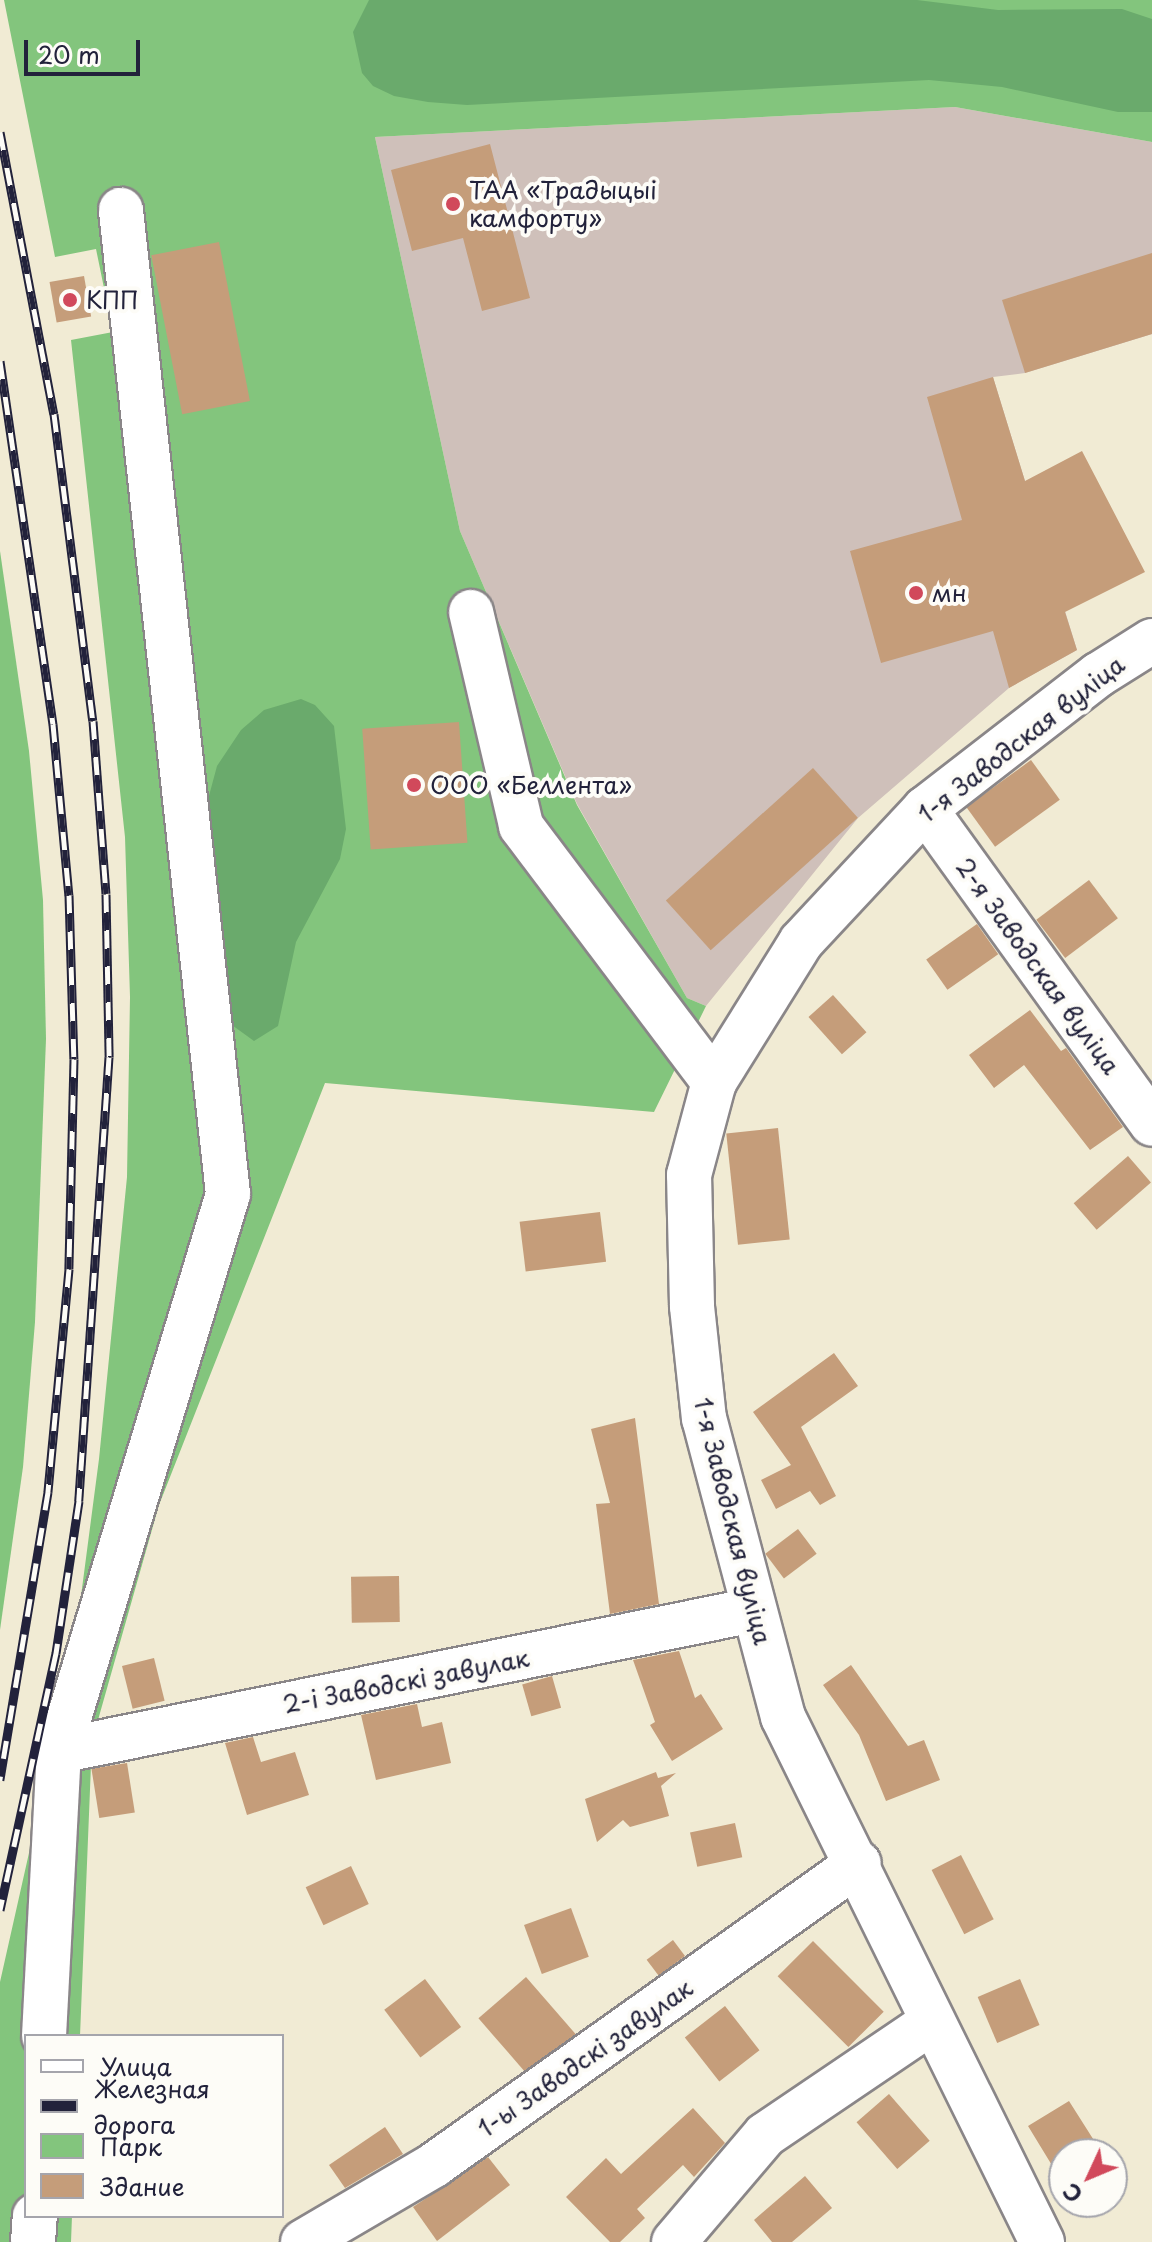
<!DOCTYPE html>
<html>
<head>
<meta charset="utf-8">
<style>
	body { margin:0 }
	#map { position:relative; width:1152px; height:2242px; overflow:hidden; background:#f1ebd4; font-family:"Playpen Sans",sans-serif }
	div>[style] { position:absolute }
	.industrial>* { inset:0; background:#cfc0ba }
	.green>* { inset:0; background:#83c57d }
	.forest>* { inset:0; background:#6aaa6c }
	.building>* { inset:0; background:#c59d7a; transform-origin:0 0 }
	.roads { filter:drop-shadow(2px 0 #8a8688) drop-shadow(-2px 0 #8a8688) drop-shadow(0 2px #8a8688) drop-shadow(0 -2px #8a8688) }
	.minor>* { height:44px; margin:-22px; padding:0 22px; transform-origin:22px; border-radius:22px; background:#fff }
	.rail>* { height:9px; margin-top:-4.5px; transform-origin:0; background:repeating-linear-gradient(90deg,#fdfcf7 0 18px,#22223b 0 36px); box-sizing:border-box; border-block:2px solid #22223b }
	.dots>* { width:22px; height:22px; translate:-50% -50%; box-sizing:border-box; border:4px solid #fdfcf7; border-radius:50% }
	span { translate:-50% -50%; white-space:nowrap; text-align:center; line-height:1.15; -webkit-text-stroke:8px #fdfcf7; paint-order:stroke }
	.poi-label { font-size:24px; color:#22223b }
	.left { translate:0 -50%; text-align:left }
	.street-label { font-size:24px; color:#22223b }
	.legend { position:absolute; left:24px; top:2034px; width:260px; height:184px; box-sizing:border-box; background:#fdfcf7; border:2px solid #a5a5ac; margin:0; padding:10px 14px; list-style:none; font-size:24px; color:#22223b }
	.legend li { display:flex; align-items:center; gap:16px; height:40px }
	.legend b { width:40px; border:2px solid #a5a5ac }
	.north { position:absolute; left:1048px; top:2138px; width:80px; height:80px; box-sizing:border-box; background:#fdfcf7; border:2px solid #a5a5ac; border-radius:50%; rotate:226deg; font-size:22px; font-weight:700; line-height:32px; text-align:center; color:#22223b }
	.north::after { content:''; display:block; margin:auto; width:28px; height:36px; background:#d1495b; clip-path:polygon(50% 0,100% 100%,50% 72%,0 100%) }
	.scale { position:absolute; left:24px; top:40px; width:116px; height:36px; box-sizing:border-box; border:4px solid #22223b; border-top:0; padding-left:10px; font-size:24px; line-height:28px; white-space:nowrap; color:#22223b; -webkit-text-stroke:6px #fdfcf7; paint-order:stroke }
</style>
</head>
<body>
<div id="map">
	<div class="industrial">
		<div style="clip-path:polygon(955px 107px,1152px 142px,1152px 334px,1025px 373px,993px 377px,1077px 650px,1009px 688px,858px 818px,706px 1006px,687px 998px,577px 804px,460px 531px,375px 137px)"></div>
	</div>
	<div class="green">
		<div style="clip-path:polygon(4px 0,1152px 0,1152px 142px,955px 107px,375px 137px,460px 531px,577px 805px,687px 998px,706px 1006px,654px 1112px,325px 1083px,159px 1505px,98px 1720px,91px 1765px,80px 2036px,26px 2036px,26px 2216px,72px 2216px,71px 2242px,0 2242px,0 1982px,73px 1657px,99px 1459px,127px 1177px,130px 997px,125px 837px,71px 340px,113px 332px,96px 249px,55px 257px)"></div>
		<div style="clip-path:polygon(0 551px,29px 751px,43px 900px,46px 1039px,35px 1322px,23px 1467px,0 1630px)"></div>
	</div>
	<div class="forest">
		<div style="clip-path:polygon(369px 0,917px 0,998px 10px,1122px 9px,1152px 19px,1152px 112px,1118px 112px,1002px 87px,929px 80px,467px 105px,428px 102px,394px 96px,373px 86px,362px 73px,353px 32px)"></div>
		<div style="clip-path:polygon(301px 699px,315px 705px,334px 726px,346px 829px,340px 859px,296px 942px,278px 1026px,254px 1041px,225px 1020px,206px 807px,217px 766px,241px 730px,264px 710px)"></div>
	</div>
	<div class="building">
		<div style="clip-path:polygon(490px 144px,530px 298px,482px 311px,463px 238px,412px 251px,391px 170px)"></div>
		<div style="left:219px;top:242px;width:162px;height:69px;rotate:79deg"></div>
		<div style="clip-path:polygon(1152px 253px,1152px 334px,1025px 373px,1002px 300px)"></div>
		<div style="left:84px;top:276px;width:41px;height:35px;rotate:80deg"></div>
		<div style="clip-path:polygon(993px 377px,1025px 481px,1082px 451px,1145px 572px,1065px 612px,1077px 650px,1009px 688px,993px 631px,881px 663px,850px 551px,962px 520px,927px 397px)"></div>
		<div style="left:459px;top:722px;width:121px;height:97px;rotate:86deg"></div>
		<div style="left:1031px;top:760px;width:49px;height:80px;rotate:54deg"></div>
		<div style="left:813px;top:768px;width:67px;height:198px;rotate:48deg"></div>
		<div style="left:1089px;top:880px;width:48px;height:66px;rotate:53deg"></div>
		<div style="left:977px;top:924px;width:37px;height:62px;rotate:55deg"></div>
		<div style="left:833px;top:995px;width:50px;height:33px;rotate:48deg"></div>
		<div style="clip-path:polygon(1030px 1010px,1061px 1051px,1066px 1048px,1123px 1127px,1090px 1150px,1024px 1065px,994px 1088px,969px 1055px)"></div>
		<div style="left:778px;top:1128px;width:112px;height:52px;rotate:84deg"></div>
		<div style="left:1128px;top:1156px;width:35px;height:72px;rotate:49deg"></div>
		<div style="left:600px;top:1212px;width:50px;height:81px;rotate:83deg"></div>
		<div style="clip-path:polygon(834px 1353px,858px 1386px,801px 1427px,836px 1496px,820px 1505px,810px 1491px,776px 1509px,761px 1480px,791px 1465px,753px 1412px)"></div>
		<div style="clip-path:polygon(635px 1418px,659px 1604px,610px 1614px,596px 1504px,610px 1503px,591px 1429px)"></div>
		<div style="left:798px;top:1529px;width:31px;height:41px;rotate:53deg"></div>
		<div style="left:399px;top:1576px;width:46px;height:48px;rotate:89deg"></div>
		<div style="clip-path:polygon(679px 1651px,695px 1698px,701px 1694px,723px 1729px,672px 1761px,650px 1725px,655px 1722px,633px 1660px)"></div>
		<div style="left:154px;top:1658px;width:44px;height:33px;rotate:76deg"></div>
		<div style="clip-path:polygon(851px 1665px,908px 1746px,924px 1740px,940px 1780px,886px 1801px,859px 1735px,823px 1685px)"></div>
		<div style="left:552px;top:1676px;width:33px;height:31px;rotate:74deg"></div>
		<div style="clip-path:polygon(417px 1704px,422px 1727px,442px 1722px,451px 1763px,376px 1780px,361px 1715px)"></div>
		<div style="clip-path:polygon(253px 1737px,261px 1762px,295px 1752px,309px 1795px,247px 1815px,225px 1743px)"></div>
		<div style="left:127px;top:1763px;width:50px;height:36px;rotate:81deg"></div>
		<div style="clip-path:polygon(656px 1772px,658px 1778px,676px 1773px,661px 1786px,669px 1816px,630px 1827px,623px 1820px,597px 1842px,585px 1799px)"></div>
		<div style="left:735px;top:1823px;width:35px;height:46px;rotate:78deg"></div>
		<div style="left:961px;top:1855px;width:72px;height:33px;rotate:63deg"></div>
		<div style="left:351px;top:1866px;width:42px;height:50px;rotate:65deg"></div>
		<div style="left:571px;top:1908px;width:52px;height:50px;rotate:70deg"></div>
		<div style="left:673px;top:1940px;width:20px;height:33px;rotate:53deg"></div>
		<div style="left:813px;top:1941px;width:100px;height:50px;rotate:45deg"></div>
		<div style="left:526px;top:1977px;width:76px;height:63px;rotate:49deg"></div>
		<div style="left:425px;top:1979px;width:60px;height:51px;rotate:53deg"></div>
		<div style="left:1020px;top:1979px;width:50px;height:46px;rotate:67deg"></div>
		<div style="left:725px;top:2006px;width:56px;height:51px;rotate:52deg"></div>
		<div style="left:889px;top:2094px;width:62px;height:43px;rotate:49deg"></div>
		<div style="clip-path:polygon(1069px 2101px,1095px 2142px,1075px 2154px,1064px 2154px,1064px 2161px,1053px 2167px,1028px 2126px)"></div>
		<div style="clip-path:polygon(693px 2108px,725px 2143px,694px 2177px,683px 2165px,637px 2209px,645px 2218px,620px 2242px,610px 2242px,566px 2197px,606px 2158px,621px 2174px)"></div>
		<div style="clip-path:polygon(385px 2127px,403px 2154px,345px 2188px,329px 2165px)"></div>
		<div style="clip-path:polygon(488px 2157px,510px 2185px,437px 2241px,413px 2207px)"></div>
		<div style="clip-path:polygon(805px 2176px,832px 2208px,792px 2242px,772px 2242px,754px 2220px)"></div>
	</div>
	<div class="roads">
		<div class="minor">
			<div style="left:471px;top:612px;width:220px;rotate:76.8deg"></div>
			<div style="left:521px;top:826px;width:321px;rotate:53deg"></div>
			<div style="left:925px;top:809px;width:388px;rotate:54.2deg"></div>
			<div style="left:59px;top:1751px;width:708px;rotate:-11.48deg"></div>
			<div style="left:44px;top:2036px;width:285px;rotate:-87deg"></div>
			<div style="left:59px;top:1751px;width:582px;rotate:-73.12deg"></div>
			<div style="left:228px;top:1194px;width:990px;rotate:-96.21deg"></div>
			<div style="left:33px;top:2242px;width:26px;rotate:-86deg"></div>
			<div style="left:303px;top:2242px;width:152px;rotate:-30.4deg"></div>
			<div style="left:434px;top:2165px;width:521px;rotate:-35.4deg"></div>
			<div style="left:674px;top:2242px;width:140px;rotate:-49.6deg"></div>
			<div style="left:765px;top:2135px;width:202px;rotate:-34.1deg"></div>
			<div style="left:1042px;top:2242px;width:585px;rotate:-116.26deg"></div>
			<div style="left:783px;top:1717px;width:308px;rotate:-104.8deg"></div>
			<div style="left:704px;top:1419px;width:114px;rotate:-96.1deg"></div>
			<div style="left:692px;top:1306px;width:131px;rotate:-91.3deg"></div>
			<div style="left:689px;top:1175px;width:96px;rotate:-75deg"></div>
			<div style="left:714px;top:1082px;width:165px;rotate:-58.1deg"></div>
			<div style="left:801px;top:942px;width:182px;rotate:-47deg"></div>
			<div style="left:925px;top:809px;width:219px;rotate:-37.8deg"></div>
			<div style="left:1098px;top:675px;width:64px;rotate:-32.2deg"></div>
		</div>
	</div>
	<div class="rail">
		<div style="left:0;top:132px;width:287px;rotate:79.2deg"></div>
		<div style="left:54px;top:414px;width:309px;rotate:82.8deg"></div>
		<div style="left:93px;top:721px;width:173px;rotate:85.7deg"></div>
		<div style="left:106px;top:894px;width:163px;rotate:88.9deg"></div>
		<div style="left:109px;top:1057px;width:445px;rotate:93.9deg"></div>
		<div style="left:79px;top:1501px;width:154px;rotate:98.6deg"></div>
		<div style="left:56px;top:1653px;width:263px;rotate:102.3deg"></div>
		<div style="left:0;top:361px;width:367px;rotate:81.7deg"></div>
		<div style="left:53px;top:724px;width:172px;rotate:84.7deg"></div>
		<div style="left:69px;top:895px;width:164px;rotate:88.3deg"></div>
		<div style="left:74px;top:1059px;width:210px;rotate:91.4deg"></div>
		<div style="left:69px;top:1269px;width:224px;rotate:95.4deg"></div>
		<div style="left:48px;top:1492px;width:292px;rotate:99.5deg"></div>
	</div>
	<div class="dots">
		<div style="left:453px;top:204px;background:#d1495b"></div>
		<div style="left:70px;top:300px;background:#d1495b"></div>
		<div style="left:916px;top:593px;background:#d1495b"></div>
		<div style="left:414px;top:785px;background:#d1495b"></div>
	</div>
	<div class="poi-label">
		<span class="left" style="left:469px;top:204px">ТАА «Традыцыі<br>камфорту»</span>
		<span class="left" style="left:86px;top:300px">КПП</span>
		<span class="left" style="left:932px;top:593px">мн</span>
		<span class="left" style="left:430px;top:785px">ООО «Беллента»</span>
	</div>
	<div class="street-label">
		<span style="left:1021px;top:739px;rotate:-38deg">1-я Заводская вуліца</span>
		<span style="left:1038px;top:966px;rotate:54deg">2-я Заводская вуліца</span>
		<span style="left:733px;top:1521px;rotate:76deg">1-я Заводская вуліца</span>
		<span style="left:406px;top:1681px;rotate:-11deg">2-і Заводскі завулак</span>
		<span style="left:585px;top:2058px;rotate:-35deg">1-ы Заводскі завулак</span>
	</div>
	<ul class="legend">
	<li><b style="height:10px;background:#fff"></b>Улица</li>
	<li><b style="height:10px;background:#22223b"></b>Железная дорога</li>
	<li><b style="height:22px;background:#83c57d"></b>Парк</li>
	<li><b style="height:22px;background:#c59d7a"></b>Здание</li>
	</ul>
	<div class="north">С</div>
	<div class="scale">20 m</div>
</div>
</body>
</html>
